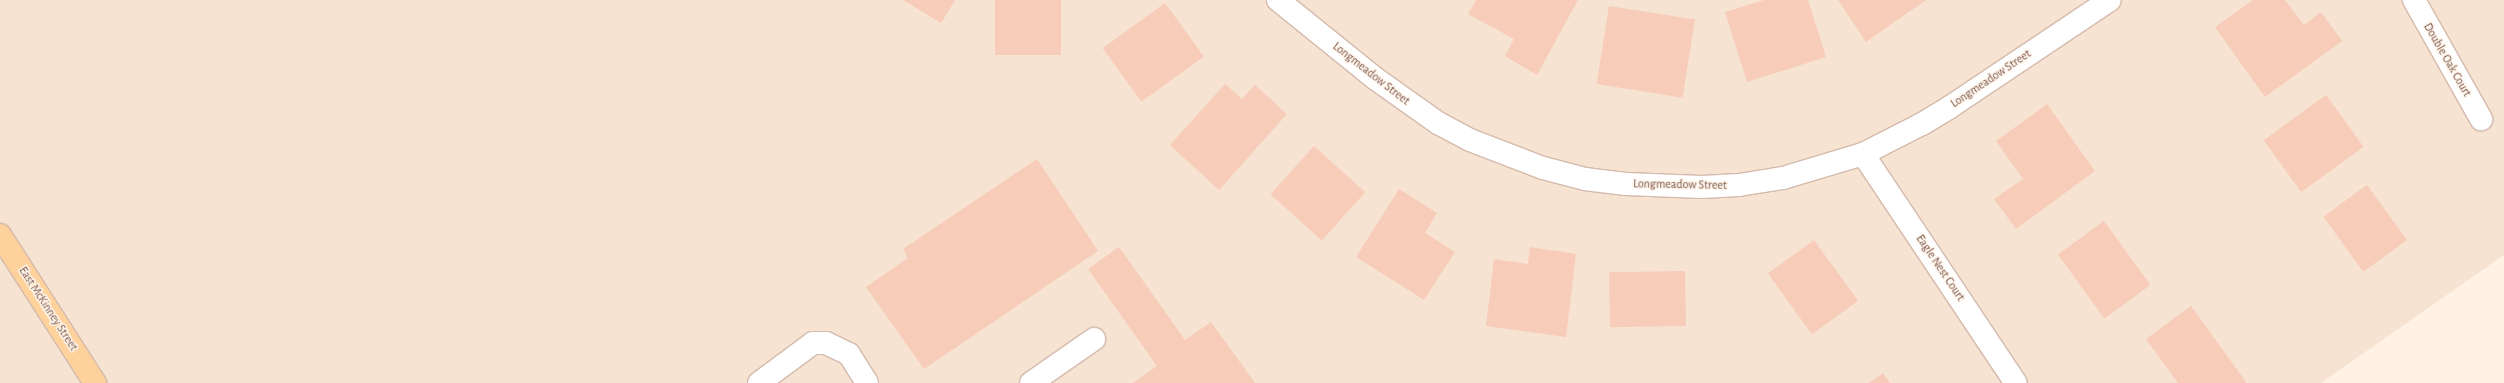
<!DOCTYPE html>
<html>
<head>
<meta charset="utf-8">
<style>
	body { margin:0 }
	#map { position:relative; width:2504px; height:383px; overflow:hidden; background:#fff2e5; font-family:"Alegreya Sans",sans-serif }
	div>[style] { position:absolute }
	.residential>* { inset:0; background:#f7e3d2 }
	.building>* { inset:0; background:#f7ccb9; transform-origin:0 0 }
	.roads { filter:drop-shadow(1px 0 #d4baac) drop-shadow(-1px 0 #d4baac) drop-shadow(0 1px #d4baac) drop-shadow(0 -1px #d4baac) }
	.minor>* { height:22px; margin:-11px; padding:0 11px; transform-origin:11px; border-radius:11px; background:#fff }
	.major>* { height:22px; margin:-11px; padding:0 11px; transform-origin:11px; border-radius:11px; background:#ffd19b }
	span { translate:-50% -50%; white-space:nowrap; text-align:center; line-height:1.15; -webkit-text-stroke:3px #fff6ed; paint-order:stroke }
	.street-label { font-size:12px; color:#7b5447 }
</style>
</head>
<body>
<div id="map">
	<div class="residential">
		<div style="clip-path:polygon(0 0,2504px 0,2504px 255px,2321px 383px,0 383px)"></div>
	</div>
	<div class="building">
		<div style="clip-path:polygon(903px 0,955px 0,941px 23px)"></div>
		<div style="left:995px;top:0;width:66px;height:55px"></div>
		<div style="clip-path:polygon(1476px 0,1578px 0,1537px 75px,1505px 56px,1514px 39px,1468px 14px)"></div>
		<div style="clip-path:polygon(1764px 0,1808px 0,1826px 57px,1747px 82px,1725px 12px)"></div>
		<div style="clip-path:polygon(1838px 0,1926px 0,1866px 42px)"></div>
		<div style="clip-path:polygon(2253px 0,2285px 0,2304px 25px,2321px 12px,2342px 41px,2265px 97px,2215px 27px)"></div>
		<div style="left:1165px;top:3px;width:66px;height:77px;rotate:54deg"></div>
		<div style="left:1609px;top:6px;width:87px;height:79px;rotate:9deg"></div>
		<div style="clip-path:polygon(1225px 84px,1242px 99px,1255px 85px,1287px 114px,1219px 190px,1170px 145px)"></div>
		<div style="left:2326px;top:95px;width:64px;height:77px;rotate:54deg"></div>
		<div style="clip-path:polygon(2047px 104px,2095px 171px,2016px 229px,1994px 199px,2023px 179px,1996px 141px)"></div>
		<div style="left:1314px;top:146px;width:69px;height:65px;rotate:42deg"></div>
		<div style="clip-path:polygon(1037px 159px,1098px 251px,924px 369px,866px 287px,908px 258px,903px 249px)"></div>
		<div style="left:2367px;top:185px;width:68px;height:54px;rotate:54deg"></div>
		<div style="clip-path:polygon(1399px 189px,1437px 213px,1425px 233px,1455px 252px,1424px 300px,1356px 257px)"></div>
		<div style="left:2104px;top:221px;width:79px;height:57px;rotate:54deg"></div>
		<div style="left:1814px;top:240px;width:75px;height:57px;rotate:54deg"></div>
		<div style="clip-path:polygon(1119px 247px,1185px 340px,1211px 322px,1255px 383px,1133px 383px,1157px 366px,1088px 269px)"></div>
		<div style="clip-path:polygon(1530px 247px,1576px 254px,1566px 337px,1486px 326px,1494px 259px,1528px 264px)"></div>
		<div style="left:1685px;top:271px;width:55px;height:76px;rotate:89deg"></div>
		<div style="clip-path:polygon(2191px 306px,2246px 382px,2245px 383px,2178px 383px,2146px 339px)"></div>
		<div style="clip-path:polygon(1883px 373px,1890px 383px,1869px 383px)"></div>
	</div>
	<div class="roads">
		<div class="minor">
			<div style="left:1278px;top:0;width:126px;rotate:38.9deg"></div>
			<div style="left:1376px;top:79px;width:76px;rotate:35.4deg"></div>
			<div style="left:1438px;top:123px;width:36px;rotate:28deg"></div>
			<div style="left:1470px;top:140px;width:78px;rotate:21deg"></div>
			<div style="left:1543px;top:168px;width:43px;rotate:14.7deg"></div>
			<div style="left:1585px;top:179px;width:41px;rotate:7deg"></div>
			<div style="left:1626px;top:184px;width:76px;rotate:2.3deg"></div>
			<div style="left:1702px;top:187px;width:37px;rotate:-3deg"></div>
			<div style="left:1739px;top:185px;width:45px;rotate:-9deg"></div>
			<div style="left:1783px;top:178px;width:84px;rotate:-16.7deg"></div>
			<div style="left:1863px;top:154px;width:66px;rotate:-27deg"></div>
			<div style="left:1922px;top:124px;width:33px;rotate:-31deg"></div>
			<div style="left:1950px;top:107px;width:192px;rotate:-33.8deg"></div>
			<div style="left:2414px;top:0;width:137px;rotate:60.6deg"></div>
			<div style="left:1863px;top:154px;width:275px;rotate:56.3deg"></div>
			<div style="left:759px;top:383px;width:67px;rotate:-36.5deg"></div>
			<div style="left:813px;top:343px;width:13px"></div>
			<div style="left:826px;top:343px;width:25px;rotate:26deg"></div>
			<div style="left:849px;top:354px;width:34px;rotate:58deg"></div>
			<div style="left:1031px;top:383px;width:77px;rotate:-34.9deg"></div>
		</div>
		<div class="major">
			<div style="left:0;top:235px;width:176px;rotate:57.3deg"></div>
		</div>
	</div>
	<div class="street-label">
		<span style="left:2447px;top:60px;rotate:60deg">Double Oak Court</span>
		<span style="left:1371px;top:74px;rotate:38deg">Longmeadow Street</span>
		<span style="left:1991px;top:79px;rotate:-34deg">Longmeadow Street</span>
		<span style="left:1680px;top:185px;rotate:1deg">Longmeadow Street</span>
		<span style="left:1940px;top:268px;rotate:56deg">Eagle Nest Court</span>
		<span style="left:48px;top:309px;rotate:57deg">East McKinney Street</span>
	</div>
</div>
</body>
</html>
